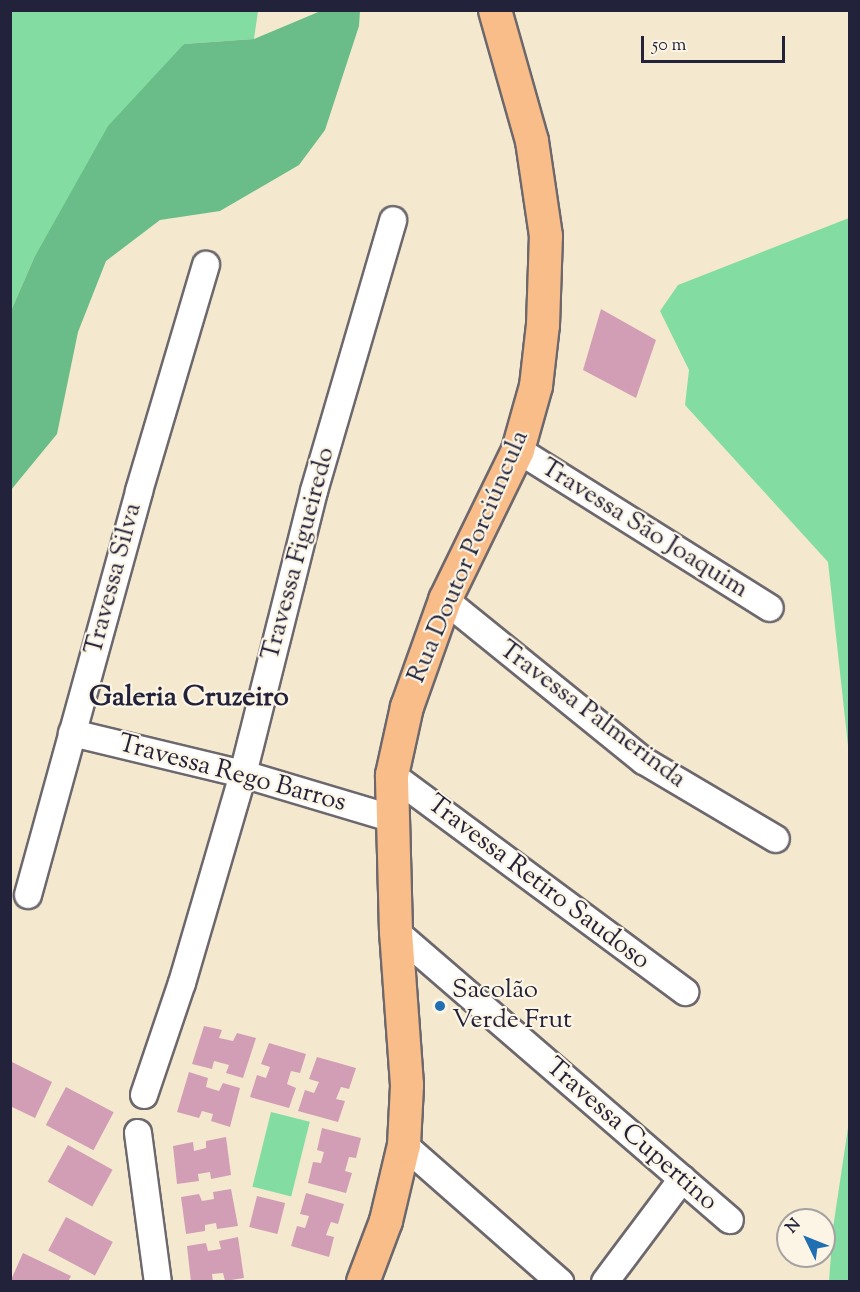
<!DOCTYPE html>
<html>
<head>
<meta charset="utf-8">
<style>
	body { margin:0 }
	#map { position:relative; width:860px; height:1292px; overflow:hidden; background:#f4e9ce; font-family:"Sorts Mill Goudy",serif }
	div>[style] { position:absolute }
	.green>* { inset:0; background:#83dda2; transform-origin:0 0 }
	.forest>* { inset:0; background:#6abc88 }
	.building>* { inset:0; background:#d29eb6; transform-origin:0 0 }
	.roads { filter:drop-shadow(2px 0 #6c686e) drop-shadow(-2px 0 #6c686e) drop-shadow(0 2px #6c686e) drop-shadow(0 -2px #6c686e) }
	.minor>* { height:26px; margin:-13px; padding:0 13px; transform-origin:13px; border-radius:13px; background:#fff }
	.major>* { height:32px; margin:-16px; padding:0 16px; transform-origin:16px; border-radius:16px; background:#f8bd88 }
	.dots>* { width:16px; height:16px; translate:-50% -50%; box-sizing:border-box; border:3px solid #fcf5e5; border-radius:50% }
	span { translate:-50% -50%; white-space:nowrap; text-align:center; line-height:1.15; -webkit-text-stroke:4.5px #fcf5e5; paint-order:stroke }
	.street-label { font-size:26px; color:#22223b }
	.poi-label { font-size:26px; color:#22223b }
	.left { translate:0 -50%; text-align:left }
	.quarter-label { font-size:28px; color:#22223b; font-weight:700 }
	.frame { position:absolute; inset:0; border:12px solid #22223b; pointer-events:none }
	.north { position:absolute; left:776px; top:1208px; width:60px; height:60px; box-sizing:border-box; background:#fcf5e5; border:2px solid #a5a1a1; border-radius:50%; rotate:313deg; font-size:16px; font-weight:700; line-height:24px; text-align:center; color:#22223b }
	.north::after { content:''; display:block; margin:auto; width:21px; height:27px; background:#1f6fb2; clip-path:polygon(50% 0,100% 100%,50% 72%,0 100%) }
	.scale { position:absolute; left:641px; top:36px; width:144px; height:27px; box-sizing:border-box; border:3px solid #22223b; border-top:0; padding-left:8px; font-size:18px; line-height:21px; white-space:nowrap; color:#22223b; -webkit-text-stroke:4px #fcf5e5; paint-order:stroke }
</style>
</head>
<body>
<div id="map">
	<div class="green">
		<div style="clip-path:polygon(11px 11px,258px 11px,254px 39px,184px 44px,34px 258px,11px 311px)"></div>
		<div style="clip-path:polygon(849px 218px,849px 755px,828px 562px,685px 405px,689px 370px,660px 311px,678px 285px)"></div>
		<div style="left:271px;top:1112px;width:40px;height:77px;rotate:14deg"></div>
		<div style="clip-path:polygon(849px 1121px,849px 1281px,829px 1281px,833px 1228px)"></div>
	</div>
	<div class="forest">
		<div style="clip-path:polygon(323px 10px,360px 11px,359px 26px,325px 130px,299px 165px,220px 211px,160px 220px,106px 261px,78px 332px,57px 434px,11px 490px,11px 311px,34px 258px,108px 126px,184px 44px,254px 39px)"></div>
	</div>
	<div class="building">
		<div style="clip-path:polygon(601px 309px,656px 340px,636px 398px,583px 370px)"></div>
		<div style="clip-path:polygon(204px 1026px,222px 1030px,219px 1038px,233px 1041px,237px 1033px,256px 1038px,243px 1078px,226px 1073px,229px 1065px,214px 1061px,212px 1069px,192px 1064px)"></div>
		<div style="clip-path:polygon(269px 1043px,306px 1054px,300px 1073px,291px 1071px,287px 1084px,296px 1088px,289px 1108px,250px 1097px,257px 1075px,266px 1078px,270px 1067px,261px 1064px)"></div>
		<div style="clip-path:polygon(317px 1057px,356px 1068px,349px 1089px,341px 1087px,336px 1099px,345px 1101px,338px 1122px,298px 1111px,305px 1090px,314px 1093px,319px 1082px,309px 1079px)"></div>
		<div style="clip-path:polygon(10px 1061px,52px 1082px,35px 1118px,10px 1106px)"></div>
		<div style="clip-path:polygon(189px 1072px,208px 1078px,206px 1087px,219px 1091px,223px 1083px,240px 1088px,230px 1127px,211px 1121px,213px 1114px,202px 1111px,199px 1118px,177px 1112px)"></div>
		<div style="left:66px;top:1087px;width:54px;height:43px;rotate:28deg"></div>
		<div style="clip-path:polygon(322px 1128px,361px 1138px,356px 1158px,349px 1157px,345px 1171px,352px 1173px,346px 1193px,308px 1183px,313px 1162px,321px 1163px,324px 1152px,317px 1150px)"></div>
		<div style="clip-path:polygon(226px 1137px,231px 1175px,211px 1179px,210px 1172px,198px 1174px,199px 1181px,177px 1184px,173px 1146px,193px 1142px,194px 1151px,206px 1148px,206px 1141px)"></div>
		<div style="left:68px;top:1145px;width:51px;height:42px;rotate:29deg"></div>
		<div style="clip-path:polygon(231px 1189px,238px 1226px,217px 1229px,216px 1223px,205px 1225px,205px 1231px,186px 1234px,181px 1197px,199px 1194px,202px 1201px,214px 1199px,213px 1192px)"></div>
		<div style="clip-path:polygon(306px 1193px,344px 1204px,338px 1224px,331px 1222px,326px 1235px,334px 1237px,329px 1257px,291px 1246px,297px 1226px,305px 1228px,309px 1216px,300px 1214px)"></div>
		<div style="left:257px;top:1196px;width:29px;height:32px;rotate:14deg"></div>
		<div style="left:66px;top:1217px;width:53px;height:38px;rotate:28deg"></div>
		<div style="clip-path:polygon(238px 1237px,244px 1278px,225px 1281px,223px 1273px,212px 1274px,213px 1282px,191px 1282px,187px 1246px,206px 1243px,208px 1251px,221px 1249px,219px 1241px)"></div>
		<div style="clip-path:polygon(23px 1253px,71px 1276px,68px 1282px,10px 1282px)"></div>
	</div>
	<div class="roads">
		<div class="minor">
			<div style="left:518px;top:450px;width:297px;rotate:32.1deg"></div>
			<div style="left:445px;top:600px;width:256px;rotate:39deg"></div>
			<div style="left:644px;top:761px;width:153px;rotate:30.6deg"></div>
			<div style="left:72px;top:733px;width:176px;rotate:13.5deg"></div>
			<div style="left:243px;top:774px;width:154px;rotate:16.6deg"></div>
			<div style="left:392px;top:775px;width:365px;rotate:36.5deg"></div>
			<div style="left:28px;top:895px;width:419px;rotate:-74.6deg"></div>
			<div style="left:139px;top:491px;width:236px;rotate:-73.5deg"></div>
			<div style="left:396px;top:932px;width:441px;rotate:40.8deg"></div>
			<div style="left:144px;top:1095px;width:118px;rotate:-71.3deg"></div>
			<div style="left:182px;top:983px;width:218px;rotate:-73.7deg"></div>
			<div style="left:243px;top:774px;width:292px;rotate:-75.9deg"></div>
			<div style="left:314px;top:491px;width:282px;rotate:-73.7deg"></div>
			<div style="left:138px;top:1133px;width:150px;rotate:82.4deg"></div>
			<div style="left:404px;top:1145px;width:208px;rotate:41.3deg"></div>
			<div style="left:605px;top:1282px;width:129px;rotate:-53.2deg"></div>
		</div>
		<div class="major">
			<div style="left:363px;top:1282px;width:65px;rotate:-69.3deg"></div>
			<div style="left:386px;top:1221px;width:78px;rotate:-76.7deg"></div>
			<div style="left:404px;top:1145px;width:60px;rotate:-87.1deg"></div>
			<div style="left:407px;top:1085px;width:153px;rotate:-94.1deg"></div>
			<div style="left:396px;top:932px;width:157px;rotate:-91.5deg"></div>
			<div style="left:392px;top:775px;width:70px;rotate:-77.6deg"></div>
			<div style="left:407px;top:707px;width:114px;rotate:-70.4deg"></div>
			<div style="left:445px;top:600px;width:167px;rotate:-64deg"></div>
			<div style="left:518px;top:450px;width:66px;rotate:-74.3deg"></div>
			<div style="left:536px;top:386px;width:61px;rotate:-83.5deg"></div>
			<div style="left:543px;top:325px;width:89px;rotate:-88.1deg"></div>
			<div style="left:546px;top:236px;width:96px;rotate:-98.4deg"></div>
			<div style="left:532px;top:141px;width:136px;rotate:-105.8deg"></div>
		</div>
	</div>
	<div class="dots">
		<div style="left:440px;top:1006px;background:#1f6fb2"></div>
	</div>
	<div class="street-label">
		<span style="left:644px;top:529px;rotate:32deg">Travessa São Joaquim</span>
		<span style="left:299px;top:554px;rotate:-75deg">Travessa Figueiredo</span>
		<span style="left:469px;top:557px;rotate:-67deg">Rua Doutor Porciúncula</span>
		<span style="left:114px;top:579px;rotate:-75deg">Travessa Silva</span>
		<span style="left:592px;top:715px;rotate:37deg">Travessa Palmerinda</span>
		<span style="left:232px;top:774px;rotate:15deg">Travessa Rego Barros</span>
		<span style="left:538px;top:883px;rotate:37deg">Travessa Retiro Saudoso</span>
		<span style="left:631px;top:1135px;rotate:41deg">Travessa Cupertino</span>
	</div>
	<div class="poi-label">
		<span class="left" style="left:452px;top:1006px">Sacolão<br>Verde Frut</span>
	</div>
	<div class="quarter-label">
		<span style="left:189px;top:698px">Galeria Cruzeiro</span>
	</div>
	<div class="frame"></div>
	<div class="north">N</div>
	<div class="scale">50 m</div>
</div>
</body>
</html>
